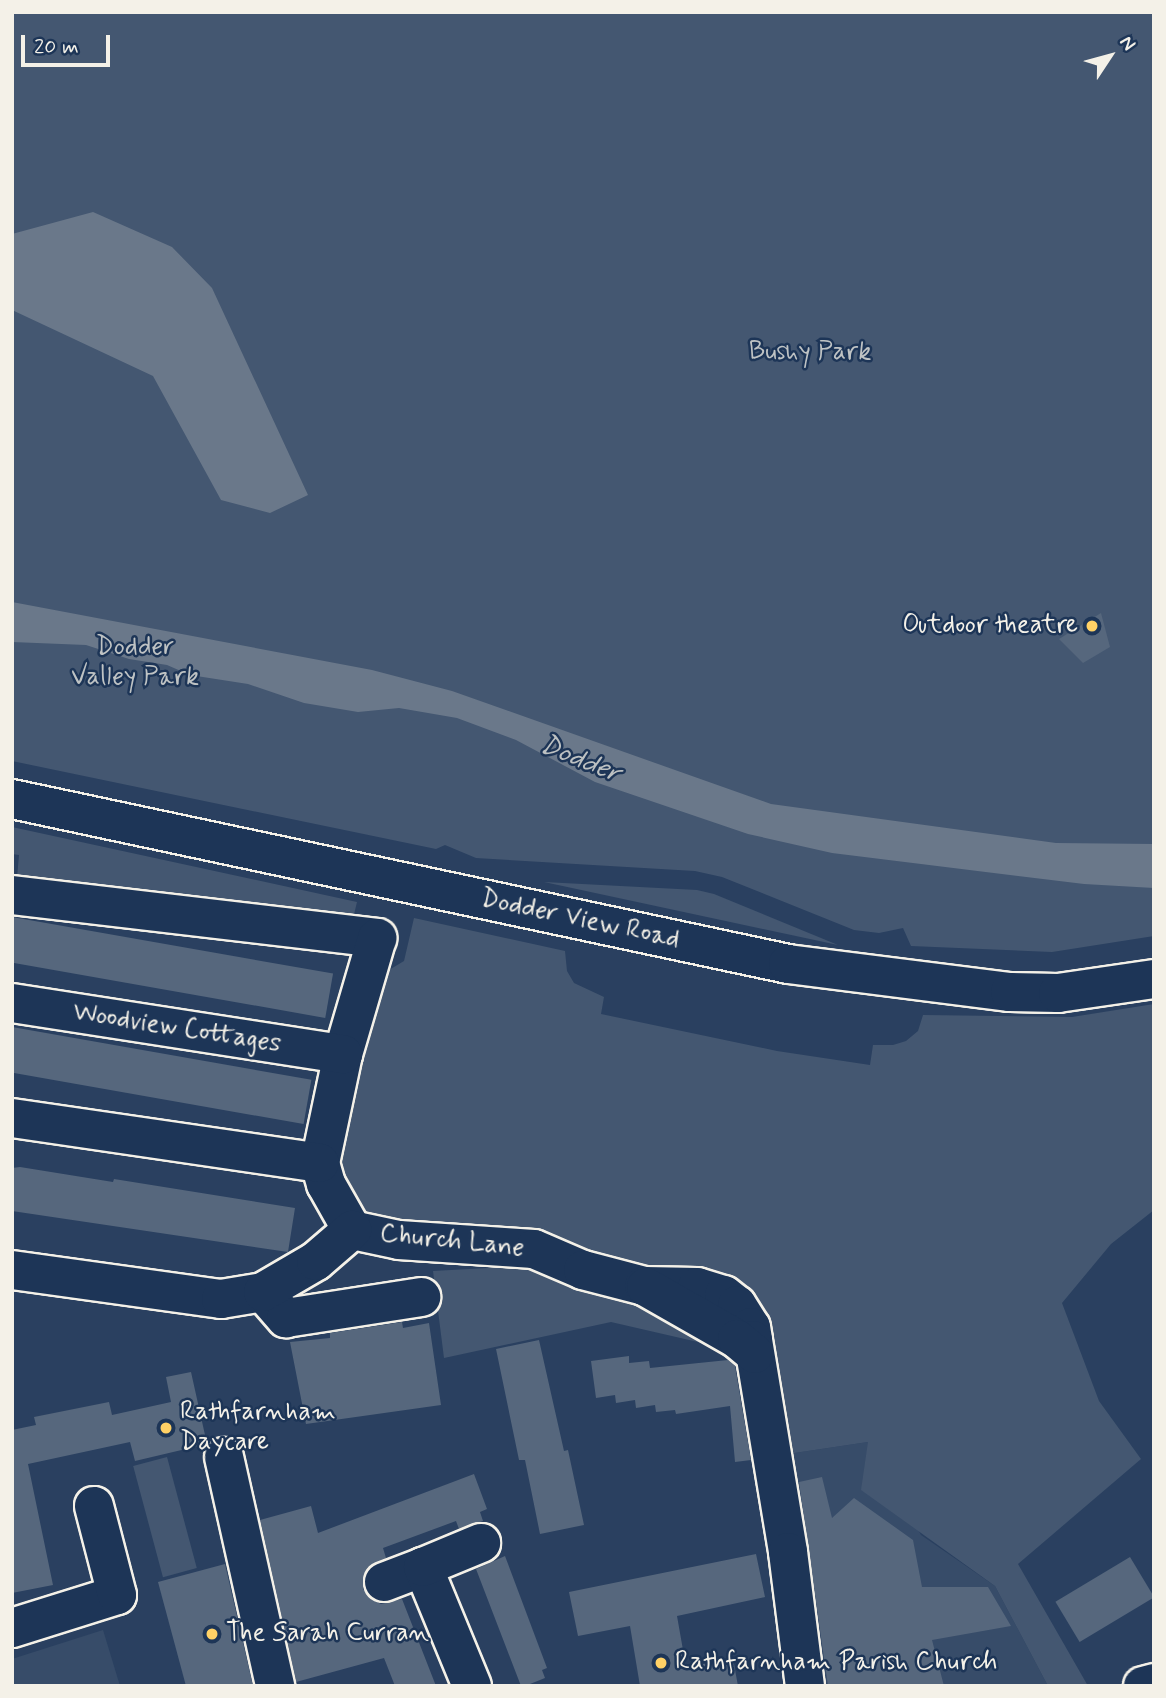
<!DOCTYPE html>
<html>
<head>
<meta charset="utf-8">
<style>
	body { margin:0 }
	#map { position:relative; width:1166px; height:1698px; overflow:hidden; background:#2a4060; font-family:Mynerve,sans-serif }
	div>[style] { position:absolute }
	.built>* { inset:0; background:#374c69 }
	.green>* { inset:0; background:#445771; transform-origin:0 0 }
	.water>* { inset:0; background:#6a788a }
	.building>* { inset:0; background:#56677d; transform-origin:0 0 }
	.roads { filter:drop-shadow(2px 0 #f4f1e8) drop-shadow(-2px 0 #f4f1e8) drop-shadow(0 2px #f4f1e8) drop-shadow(0 -2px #f4f1e8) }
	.minor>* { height:38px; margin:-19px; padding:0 19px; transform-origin:19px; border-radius:19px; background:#1d3557 }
	.major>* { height:38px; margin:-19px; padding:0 19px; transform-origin:19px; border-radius:19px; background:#1d3557 }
	.dots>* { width:19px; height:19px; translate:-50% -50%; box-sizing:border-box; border:4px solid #1d3557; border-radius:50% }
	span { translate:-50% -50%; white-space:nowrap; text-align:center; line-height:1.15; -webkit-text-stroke:5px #1d3557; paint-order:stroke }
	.park-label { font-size:26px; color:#bfc3c4 }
	.poi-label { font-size:26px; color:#f4f1e8 }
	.right { translate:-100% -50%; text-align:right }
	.left { translate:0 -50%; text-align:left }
	.street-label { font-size:26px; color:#f4f1e8 }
	.water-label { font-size:28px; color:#bdc1c2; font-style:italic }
	.frame { position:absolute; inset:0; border:14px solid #f4f1e8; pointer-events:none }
	.north { position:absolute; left:1075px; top:21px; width:70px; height:70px; -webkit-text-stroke:5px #1d3557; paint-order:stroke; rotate:54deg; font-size:19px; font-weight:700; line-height:28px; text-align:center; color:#f4f1e8 }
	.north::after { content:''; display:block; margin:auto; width:24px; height:32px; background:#f4f1e8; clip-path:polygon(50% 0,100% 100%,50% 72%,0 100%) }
	.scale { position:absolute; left:21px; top:35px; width:89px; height:32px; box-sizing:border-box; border:4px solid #f4f1e8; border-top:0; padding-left:9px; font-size:21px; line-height:24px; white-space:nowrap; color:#f4f1e8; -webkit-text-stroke:5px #1d3557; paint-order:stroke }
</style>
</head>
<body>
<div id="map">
	<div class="built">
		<div style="clip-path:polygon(868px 1442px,921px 1535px,995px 1586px,1048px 1686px,812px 1686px,781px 1455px)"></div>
		<div style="clip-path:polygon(103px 1630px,120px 1686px,12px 1686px,12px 1659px)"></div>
	</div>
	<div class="green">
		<div style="clip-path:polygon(12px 12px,1154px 12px,1154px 936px,1052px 952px,911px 946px,903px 928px,879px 933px,854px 930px,722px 877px,695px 871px,476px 858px,445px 845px,436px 849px,12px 761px)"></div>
		<div style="clip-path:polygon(12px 827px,357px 902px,351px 927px,17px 878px,19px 855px,12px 854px)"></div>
		<div style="clip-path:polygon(544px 882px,697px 890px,714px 894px,838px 945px)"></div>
		<div style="clip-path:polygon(414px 918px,565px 951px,567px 971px,574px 983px,604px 997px,601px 1014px,777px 1051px,870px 1065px,873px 1045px,893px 1045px,906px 1041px,918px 1031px,923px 1015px,1072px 1017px,1154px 1004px,1154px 1210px,1111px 1244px,1062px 1303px,1099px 1401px,1141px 1459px,1018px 1564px,1088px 1686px,1048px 1686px,995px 1586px,861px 1490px,868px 1442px,781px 1455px,767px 1358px,611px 1322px,444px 1358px,433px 1271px,539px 1265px,382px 1227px,358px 1210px,332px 1162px,384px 973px,404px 961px)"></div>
		<div style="left:167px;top:1457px;width:115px;height:35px;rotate:75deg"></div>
	</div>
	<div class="water">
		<div style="clip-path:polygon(93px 212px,172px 247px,212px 288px,308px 495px,270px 513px,221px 500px,153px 376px,12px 310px,12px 234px)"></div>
		<div style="clip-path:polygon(12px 602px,372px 670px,452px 691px,771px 804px,1056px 843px,1154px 844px,1154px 888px,1084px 884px,832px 853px,748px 834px,595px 782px,516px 740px,457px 718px,399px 708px,358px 712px,304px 703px,248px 684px,190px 675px,167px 665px,129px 659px,86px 645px,12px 642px)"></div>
	</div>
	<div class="building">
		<div style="clip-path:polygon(1101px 613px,1110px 647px,1083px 663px,1059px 639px)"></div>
		<div style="left:12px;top:917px;width:326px;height:45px;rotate:10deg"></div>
		<div style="left:12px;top:1027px;width:304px;height:45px;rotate:10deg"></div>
		<div style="clip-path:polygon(20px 1167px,113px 1182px,114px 1179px,295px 1208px,288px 1252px,12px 1211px,12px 1168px)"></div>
		<div style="clip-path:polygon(402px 1322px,403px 1328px,429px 1323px,441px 1405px,306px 1424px,290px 1342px,330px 1338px,330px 1333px)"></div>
		<div style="clip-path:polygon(539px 1340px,564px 1451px,568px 1450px,584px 1525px,540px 1534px,525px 1460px,519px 1460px,496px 1349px)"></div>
		<div style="clip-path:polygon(629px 1356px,629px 1363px,649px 1361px,650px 1368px,728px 1360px,735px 1366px,751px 1460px,735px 1462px,730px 1406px,676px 1414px,675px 1410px,656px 1412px,655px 1405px,636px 1408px,635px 1400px,616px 1403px,615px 1395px,596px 1398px,591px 1361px)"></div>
		<div style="clip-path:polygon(191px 1372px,207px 1444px,135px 1461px,130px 1442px,28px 1464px,53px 1585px,12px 1593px,12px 1430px,36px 1425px,34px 1417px,109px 1402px,112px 1415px,171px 1402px,166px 1377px)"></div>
		<div style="clip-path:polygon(474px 1474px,487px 1509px,480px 1512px,483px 1521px,459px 1529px,456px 1521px,383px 1548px,386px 1558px,367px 1568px,363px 1578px,363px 1589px,371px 1599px,381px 1604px,402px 1599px,436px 1686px,395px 1686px,384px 1658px,296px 1682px,260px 1520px,311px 1506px,318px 1533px)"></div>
		<div style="clip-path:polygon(822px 1477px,832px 1518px,854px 1498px,913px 1540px,922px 1587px,988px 1587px,1011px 1626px,932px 1640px,944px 1686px,828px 1686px,799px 1482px)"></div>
		<div style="clip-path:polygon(756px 1554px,765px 1597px,677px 1616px,686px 1667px,733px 1659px,738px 1686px,640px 1686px,630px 1626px,578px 1636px,569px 1592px)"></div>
		<div style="clip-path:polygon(505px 1556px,547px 1668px,542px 1670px,545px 1678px,525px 1686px,521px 1686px,476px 1569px)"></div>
		<div style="left:1130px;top:1557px;width:47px;height:87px;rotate:59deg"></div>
		<div style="clip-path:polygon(225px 1564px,253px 1686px,186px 1686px,158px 1582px)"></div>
	</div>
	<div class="roads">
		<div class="minor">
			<div style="left:12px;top:895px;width:368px;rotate:6.7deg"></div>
			<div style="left:377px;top:938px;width:121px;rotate:106.3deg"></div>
			<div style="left:343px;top:1054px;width:111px;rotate:101.9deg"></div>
			<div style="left:320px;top:1163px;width:22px;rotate:74deg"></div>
			<div style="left:326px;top:1184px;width:53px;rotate:60.5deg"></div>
			<div style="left:352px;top:1230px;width:48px;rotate:12deg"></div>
			<div style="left:399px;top:1240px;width:135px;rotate:3.8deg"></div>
			<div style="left:534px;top:1249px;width:53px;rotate:23.2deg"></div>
			<div style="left:583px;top:1270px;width:63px;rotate:14.7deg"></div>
			<div style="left:644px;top:1286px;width:53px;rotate:1.1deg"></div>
			<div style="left:697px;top:1287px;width:28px;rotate:17deg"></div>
			<div style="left:724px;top:1295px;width:16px;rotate:38deg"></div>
			<div style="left:737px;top:1305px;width:26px;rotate:58deg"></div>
			<div style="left:751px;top:1327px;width:13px;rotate:81deg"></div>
			<div style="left:753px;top:1340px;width:215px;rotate:80.6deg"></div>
			<div style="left:788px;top:1552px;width:135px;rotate:82.8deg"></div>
			<div style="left:12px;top:1003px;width:335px;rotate:8.8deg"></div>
			<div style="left:12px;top:1118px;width:311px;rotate:8.3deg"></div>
			<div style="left:12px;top:1270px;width:211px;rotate:7.9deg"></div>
			<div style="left:221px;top:1299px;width:43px;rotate:-9.5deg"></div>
			<div style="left:263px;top:1292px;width:35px;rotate:49deg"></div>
			<div style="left:286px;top:1318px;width:137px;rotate:-8.8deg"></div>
			<div style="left:646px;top:1287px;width:105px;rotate:29.7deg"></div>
			<div style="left:737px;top:1339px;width:23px;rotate:40deg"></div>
			<div style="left:263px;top:1292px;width:61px;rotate:-30.3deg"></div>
			<div style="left:316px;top:1261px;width:48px;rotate:-40.7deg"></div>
			<div style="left:224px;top:1457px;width:235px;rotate:77.4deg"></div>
			<div style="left:384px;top:1582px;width:42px;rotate:-21deg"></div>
			<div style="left:12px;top:1628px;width:110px;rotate:-17.4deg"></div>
			<div style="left:117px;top:1595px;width:92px;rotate:-104.5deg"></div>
			<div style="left:472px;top:1686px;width:129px;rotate:-112.4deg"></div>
			<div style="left:423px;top:1567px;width:63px;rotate:-22.5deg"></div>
			<div style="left:1143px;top:1686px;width:11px;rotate:-15deg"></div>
		</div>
		<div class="major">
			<div style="left:12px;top:799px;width:793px;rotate:12deg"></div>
			<div style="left:788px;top:964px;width:224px;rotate:7.2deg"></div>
			<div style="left:1010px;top:992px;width:48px;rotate:1.2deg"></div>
			<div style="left:1058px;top:993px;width:97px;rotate:-8.3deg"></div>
		</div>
	</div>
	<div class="dots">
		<div style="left:1092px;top:626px;background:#ffd166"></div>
		<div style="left:166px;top:1428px;background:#ffd166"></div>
		<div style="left:212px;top:1634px;background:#ffd166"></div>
		<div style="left:661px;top:1663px;background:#ffd166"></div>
	</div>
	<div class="park-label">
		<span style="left:810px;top:353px">Bushy Park</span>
		<span style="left:135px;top:663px">Dodder<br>Valley Park</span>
	</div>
	<div class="poi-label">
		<span class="right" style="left:1078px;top:626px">Outdoor theatre</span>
		<span class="left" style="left:180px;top:1428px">Rathfarnham<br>Daycare</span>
		<span class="left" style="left:226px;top:1634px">The Sarah Curran</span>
		<span class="left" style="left:675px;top:1663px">Rathfarnham Parish Church</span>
	</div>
	<div class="street-label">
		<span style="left:580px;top:920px;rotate:12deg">Dodder View Road</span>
		<span style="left:177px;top:1029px;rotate:9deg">Woodview Cottages</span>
		<span style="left:452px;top:1242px;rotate:6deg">Church Lane</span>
	</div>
	<div class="water-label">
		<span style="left:580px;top:760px;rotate:22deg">Dodder</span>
	</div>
	<div class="frame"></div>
	<div class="north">N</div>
	<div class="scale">20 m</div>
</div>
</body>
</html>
